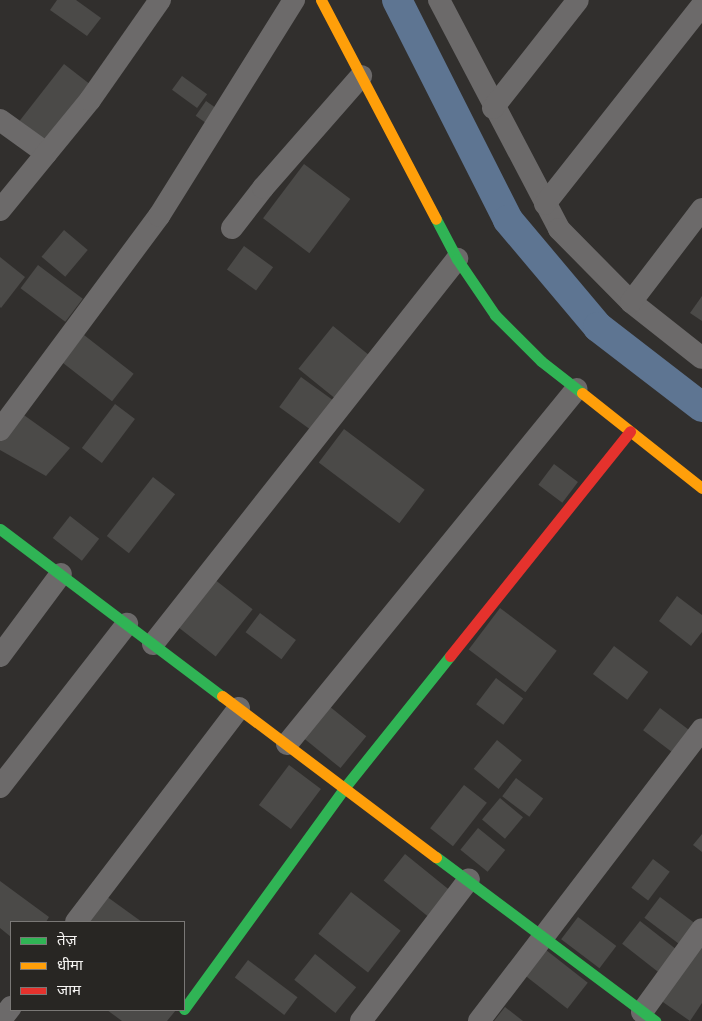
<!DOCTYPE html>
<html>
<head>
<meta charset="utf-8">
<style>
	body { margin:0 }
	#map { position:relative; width:702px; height:1021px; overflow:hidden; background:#312f2d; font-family:"IBM Plex Serif","Noto Sans Devanagari",serif }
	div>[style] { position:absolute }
	.canal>* { height:30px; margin:-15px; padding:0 15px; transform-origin:15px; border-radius:15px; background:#5e7592 }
	.building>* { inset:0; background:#4b4a48; transform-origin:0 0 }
	.street>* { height:22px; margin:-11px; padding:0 11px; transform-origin:11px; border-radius:11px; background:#6c6a6a }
	.fast>* { height:11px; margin:-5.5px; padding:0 5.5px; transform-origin:5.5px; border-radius:5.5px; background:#30b455 }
	.slow>* { height:11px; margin:-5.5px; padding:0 5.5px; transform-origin:5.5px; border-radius:5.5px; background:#ff9f0a }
	.jam>* { height:11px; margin:-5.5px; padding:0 5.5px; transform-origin:5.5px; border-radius:5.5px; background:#e5322d }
	span { translate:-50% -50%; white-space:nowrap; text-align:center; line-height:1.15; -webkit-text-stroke:5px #282623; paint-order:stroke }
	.legend { position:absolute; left:10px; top:921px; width:175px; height:90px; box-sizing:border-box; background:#282623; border:1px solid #7a7876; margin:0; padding:6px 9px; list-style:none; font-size:15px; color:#f6f4f2 }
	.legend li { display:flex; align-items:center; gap:10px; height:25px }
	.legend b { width:25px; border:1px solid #7a7876 }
</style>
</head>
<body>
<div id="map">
	<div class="canal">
		<div style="left:397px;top:0;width:246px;rotate:63.2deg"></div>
		<div style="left:508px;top:220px;width:140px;rotate:49.9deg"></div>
		<div style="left:598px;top:327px;width:131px;rotate:37.6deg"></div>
	</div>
	<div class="building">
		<div style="clip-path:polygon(57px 0,76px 0,101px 18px,87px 36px,50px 10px)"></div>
		<div style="left:64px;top:64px;width:33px;height:72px;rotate:38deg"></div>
		<div style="left:182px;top:76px;width:31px;height:17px;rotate:36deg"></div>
		<div style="left:206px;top:101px;width:19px;height:18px;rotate:35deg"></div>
		<div style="left:304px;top:164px;width:58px;height:68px;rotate:37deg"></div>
		<div style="left:64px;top:230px;width:31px;height:35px;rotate:40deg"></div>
		<div style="left:244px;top:246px;width:36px;height:29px;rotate:36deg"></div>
		<div style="clip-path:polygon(0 257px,25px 277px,1px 308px,0 307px)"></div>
		<div style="left:38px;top:265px;width:56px;height:29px;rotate:37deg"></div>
		<div style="clip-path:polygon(702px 296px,702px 321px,690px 313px)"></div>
		<div style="left:333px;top:326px;width:51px;height:55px;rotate:39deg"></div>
		<div style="left:84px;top:335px;width:63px;height:35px;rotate:38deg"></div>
		<div style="left:301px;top:377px;width:43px;height:37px;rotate:36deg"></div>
		<div style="left:115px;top:404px;width:25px;height:55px;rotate:37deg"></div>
		<div style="clip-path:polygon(21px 413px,70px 448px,46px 476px,0 450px,0 438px)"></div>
		<div style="left:344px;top:429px;width:101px;height:42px;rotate:37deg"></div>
		<div style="left:554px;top:464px;width:30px;height:26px;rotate:37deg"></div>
		<div style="left:153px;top:477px;width:28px;height:75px;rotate:38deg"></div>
		<div style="left:70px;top:516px;width:37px;height:28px;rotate:38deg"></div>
		<div style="left:214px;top:579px;width:49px;height:60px;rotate:38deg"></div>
		<div style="clip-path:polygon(677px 596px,702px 615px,702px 632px,691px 646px,659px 621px)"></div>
		<div style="left:500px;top:608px;width:71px;height:52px;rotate:37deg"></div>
		<div style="left:260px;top:613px;width:45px;height:24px;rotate:37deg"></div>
		<div style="left:614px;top:646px;width:43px;height:35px;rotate:37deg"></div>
		<div style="left:496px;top:678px;width:34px;height:33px;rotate:37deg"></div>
		<div style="left:329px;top:706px;width:48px;height:41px;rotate:39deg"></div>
		<div style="left:660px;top:708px;width:41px;height:28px;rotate:37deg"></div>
		<div style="left:497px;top:740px;width:32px;height:37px;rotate:39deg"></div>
		<div style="left:289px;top:765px;width:40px;height:50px;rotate:37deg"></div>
		<div style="left:516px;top:778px;width:34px;height:23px;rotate:37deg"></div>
		<div style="left:464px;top:785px;width:29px;height:55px;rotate:38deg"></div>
		<div style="left:500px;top:798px;width:30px;height:28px;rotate:40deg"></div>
		<div style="left:478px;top:828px;width:35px;height:28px;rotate:39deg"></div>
		<div style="clip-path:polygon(702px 834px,702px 852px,693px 845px)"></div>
		<div style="left:405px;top:854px;width:58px;height:34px;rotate:39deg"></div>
		<div style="left:653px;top:859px;width:21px;height:36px;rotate:37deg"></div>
		<div style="clip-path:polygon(0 881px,49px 917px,46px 922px,11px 922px,11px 937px,0 928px)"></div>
		<div style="left:351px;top:892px;width:63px;height:53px;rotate:38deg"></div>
		<div style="clip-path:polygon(106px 896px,142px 922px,87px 922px)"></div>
		<div style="left:660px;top:897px;width:44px;height:26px;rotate:37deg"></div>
		<div style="left:578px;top:917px;width:48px;height:28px;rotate:37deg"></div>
		<div style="left:640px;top:921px;width:47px;height:29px;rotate:38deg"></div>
		<div style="clip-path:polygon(702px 942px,702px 1003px,690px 1021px,660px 1000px)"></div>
		<div style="left:546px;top:950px;width:53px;height:33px;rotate:38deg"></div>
		<div style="left:315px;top:954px;width:53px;height:33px;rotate:39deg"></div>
		<div style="left:248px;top:960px;width:62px;height:22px;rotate:37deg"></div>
		<div style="clip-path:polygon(505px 1007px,523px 1021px,494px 1021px)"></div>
		<div style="clip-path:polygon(107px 1010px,176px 1010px,167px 1021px,122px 1021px)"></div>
	</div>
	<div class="street">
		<div style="left:439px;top:0;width:259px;rotate:62.3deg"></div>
		<div style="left:559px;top:229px;width:103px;rotate:45.4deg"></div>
		<div style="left:631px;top:302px;width:90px;rotate:38.3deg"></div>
		<div style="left:493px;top:108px;width:137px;rotate:-51.8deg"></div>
		<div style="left:0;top:120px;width:57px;rotate:35.7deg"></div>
		<div style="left:545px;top:204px;width:253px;rotate:-51.7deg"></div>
		<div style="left:0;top:210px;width:142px;rotate:-50.7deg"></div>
		<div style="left:90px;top:100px;width:122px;rotate:-55deg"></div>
		<div style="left:232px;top:228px;width:51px;rotate:-52.2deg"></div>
		<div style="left:263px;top:188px;width:149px;rotate:-48.8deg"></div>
		<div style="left:631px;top:302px;width:117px;rotate:-52.6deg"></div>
		<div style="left:0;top:430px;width:267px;rotate:-53.4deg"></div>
		<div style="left:159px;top:216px;width:255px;rotate:-58deg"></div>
		<div style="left:153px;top:644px;width:491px;rotate:-51.7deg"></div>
		<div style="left:0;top:656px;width:102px;rotate:-53.4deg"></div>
		<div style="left:287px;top:744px;width:458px;rotate:-50.8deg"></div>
		<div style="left:0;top:787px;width:207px;rotate:-52.1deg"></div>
		<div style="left:76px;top:922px;width:269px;rotate:-52.7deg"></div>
		<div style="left:642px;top:1012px;width:102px;rotate:-54.1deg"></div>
		<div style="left:0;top:1021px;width:18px;rotate:-52deg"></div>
		<div style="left:361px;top:1021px;width:178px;rotate:-52.7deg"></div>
		<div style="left:479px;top:1021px;width:367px;rotate:-52.6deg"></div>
	</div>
	<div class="fast">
		<div style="left:436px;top:219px;width:45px;rotate:62.3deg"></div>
		<div style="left:457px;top:259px;width:68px;rotate:55.8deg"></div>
		<div style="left:495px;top:315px;width:65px;rotate:45deg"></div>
		<div style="left:541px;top:361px;width:52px;rotate:38deg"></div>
		<div style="left:0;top:529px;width:278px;rotate:37deg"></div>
		<div style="left:436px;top:857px;width:274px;rotate:36.8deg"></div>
		<div style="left:184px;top:1009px;width:274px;rotate:-54deg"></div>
		<div style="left:345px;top:787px;width:168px;rotate:-51.3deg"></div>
	</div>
	<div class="slow">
		<div style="left:321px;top:0;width:247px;rotate:62.3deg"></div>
		<div style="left:582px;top:393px;width:153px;rotate:38.4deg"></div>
		<div style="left:222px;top:696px;width:268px;rotate:37deg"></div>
	</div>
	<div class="jam">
		<div style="left:450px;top:656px;width:288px;rotate:-51.3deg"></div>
	</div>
	<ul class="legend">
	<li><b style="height:6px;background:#30b455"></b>तेज़</li>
	<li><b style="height:6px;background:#ff9f0a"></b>धीमा</li>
	<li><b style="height:6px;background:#e5322d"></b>जाम</li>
	</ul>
</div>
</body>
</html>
